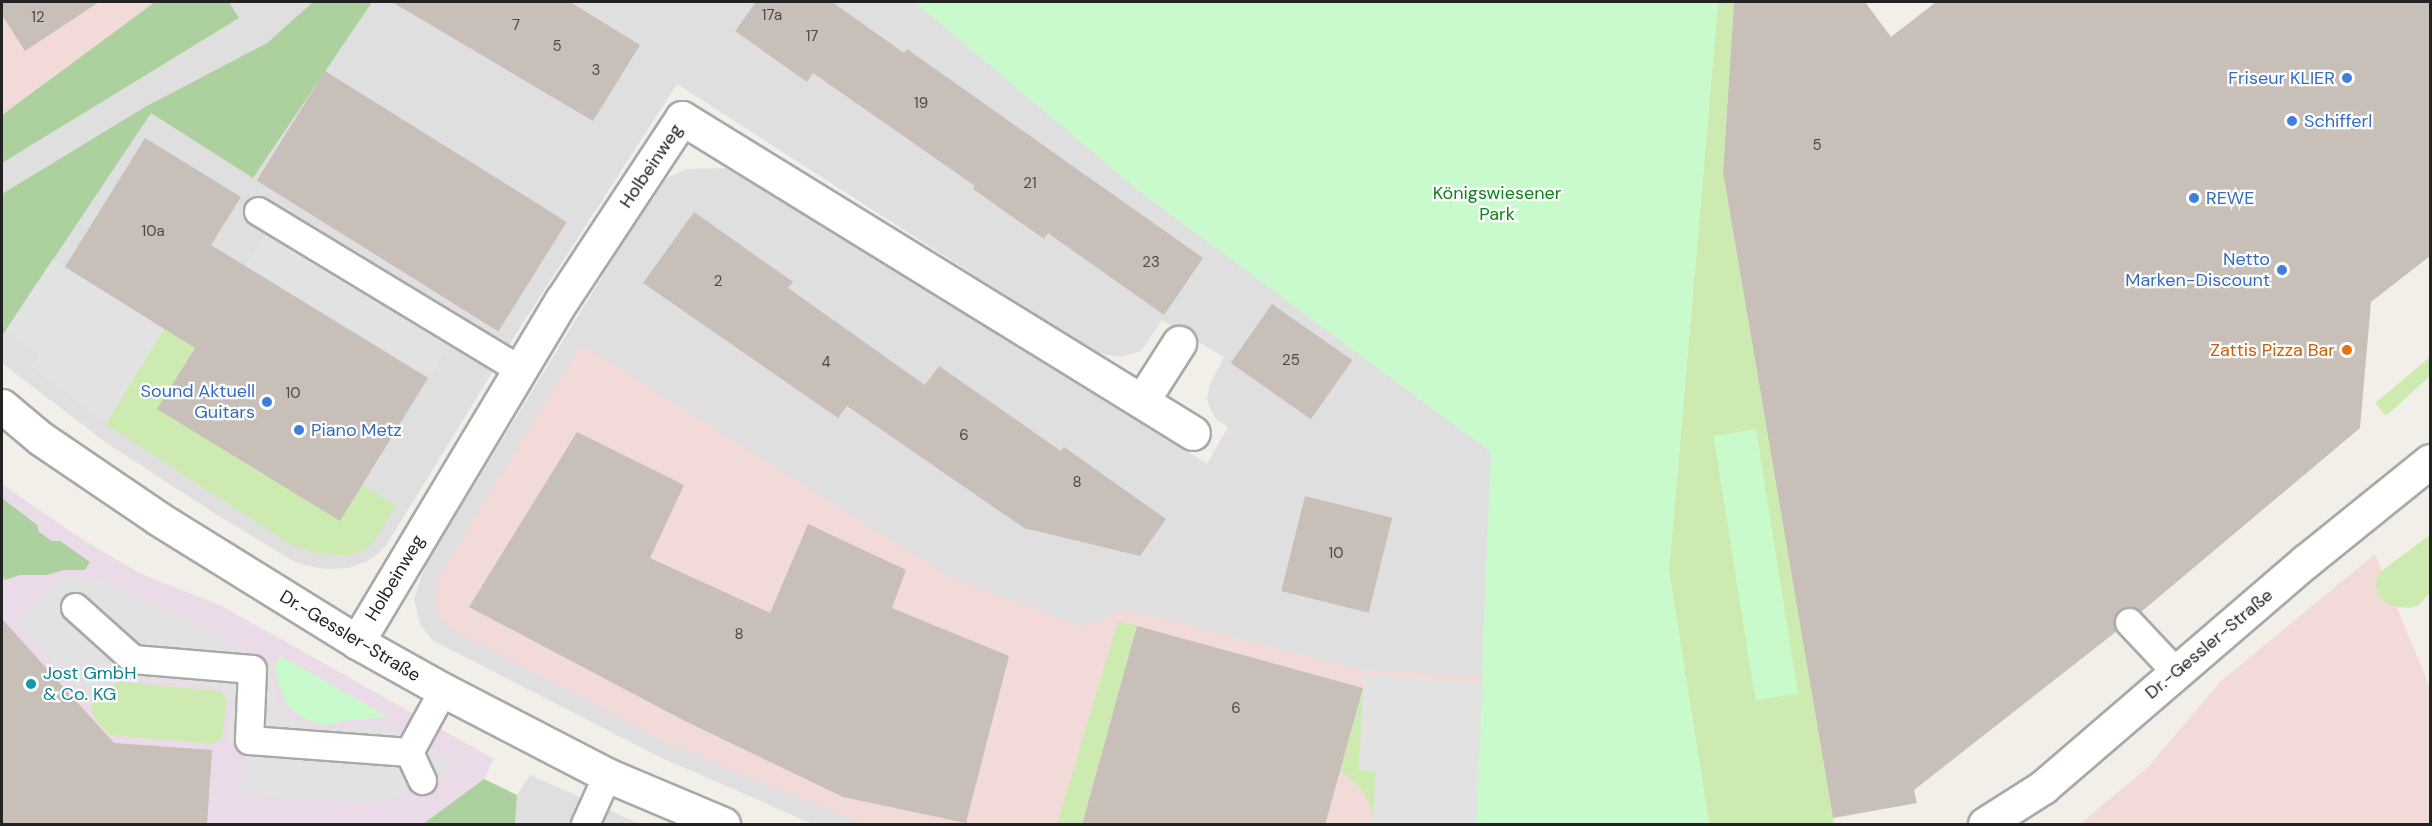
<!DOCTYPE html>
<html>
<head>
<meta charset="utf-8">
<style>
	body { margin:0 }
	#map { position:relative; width:2432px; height:826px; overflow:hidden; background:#f2efe9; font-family:"DM Sans",sans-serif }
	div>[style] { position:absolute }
	.residential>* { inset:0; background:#e0dfdf }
	.commercial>* { inset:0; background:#f2dad9 }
	.industrial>* { inset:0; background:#ebdbe8 }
	.grass>* { inset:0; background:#cdebb0 }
	.forest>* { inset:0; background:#add19e }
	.park>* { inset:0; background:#c8facc; transform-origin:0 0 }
	.parking>* { inset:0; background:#e2e2e2; transform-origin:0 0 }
	.building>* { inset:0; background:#c7bfb8; transform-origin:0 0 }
	.roads { filter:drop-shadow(2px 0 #a9a9a9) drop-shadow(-2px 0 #a9a9a9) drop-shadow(0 2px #a9a9a9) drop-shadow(0 -2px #a9a9a9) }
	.service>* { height:27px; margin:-13.5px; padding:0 13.5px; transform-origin:13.5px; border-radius:13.5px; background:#fff }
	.minor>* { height:33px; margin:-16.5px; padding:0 16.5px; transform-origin:16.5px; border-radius:16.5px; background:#fff }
	.tertiary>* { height:33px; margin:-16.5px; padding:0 16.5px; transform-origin:16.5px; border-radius:16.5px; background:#fff }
	.dots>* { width:16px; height:16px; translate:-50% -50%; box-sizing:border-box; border:3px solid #fff; border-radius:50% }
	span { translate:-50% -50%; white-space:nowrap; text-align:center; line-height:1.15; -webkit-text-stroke:4.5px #fff; paint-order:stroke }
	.number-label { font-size:15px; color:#4b4948 }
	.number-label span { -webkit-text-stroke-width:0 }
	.shop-label { font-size:18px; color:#366cbe }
	.right { translate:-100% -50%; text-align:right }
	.left { translate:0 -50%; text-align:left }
	.street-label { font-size:18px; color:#222 }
	.park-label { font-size:18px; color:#0c8416 }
	.food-label { font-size:18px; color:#c56008 }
	.culture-label { font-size:18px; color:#0d838f }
	.frame { position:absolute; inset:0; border:3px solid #222; pointer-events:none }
</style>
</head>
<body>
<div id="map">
	<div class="residential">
		<div style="clip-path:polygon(155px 2px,915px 2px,1138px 190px,1491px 452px,1476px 824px,813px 824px,662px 758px,432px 640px,420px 624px,414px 599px,426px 564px,656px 189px,669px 177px,687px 169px,727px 168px,765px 185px,1207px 464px,1228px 427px,1217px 420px,1210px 409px,1207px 398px,1210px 384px,1224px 357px,1162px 320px,1141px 351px,1119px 357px,1094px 352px,677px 84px,512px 340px,387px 544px,379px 553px,367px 561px,348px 568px,325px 569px,305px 565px,291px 560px,211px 511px,104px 441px,2px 363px,2px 115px)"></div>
		<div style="clip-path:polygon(530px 775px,640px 824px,515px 824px,517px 795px)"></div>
	</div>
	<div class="commercial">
		<div style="clip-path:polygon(2px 2px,155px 2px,2px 115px)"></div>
		<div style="clip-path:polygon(581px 344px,952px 578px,1084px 627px,1125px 609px,1361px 670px,1483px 676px,1476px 824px,862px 824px,665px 742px,449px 627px,439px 617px,435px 602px,435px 588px,441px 572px)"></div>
		<div style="clip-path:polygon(2375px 554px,2430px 688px,2430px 824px,2080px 824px,2147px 768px,2221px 681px)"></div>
	</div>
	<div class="industrial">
		<div style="clip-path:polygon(2px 484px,80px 538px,139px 573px,220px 605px,494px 759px,484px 779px,423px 824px,2px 824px)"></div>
	</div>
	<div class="grass">
		<div style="clip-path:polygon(1718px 2px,1734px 2px,1723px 172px,1834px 824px,1709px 824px,1669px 571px)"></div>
		<div style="clip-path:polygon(164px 329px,195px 348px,158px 408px,362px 485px,396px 506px,373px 543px,362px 552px,345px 556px,310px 552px,289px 543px,106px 424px)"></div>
		<div style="clip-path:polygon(2430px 357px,2430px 376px,2386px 416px,2375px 403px)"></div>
		<div style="clip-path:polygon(2430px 535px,2430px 593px,2419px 605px,2409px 608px,2391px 606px,2379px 597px,2375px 582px,2381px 571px)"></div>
		<div style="clip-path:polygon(1118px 621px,1137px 626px,1082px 824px,1057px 824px)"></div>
		<div style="clip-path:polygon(121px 682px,220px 691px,227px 700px,222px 738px,214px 744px,110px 735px,96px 720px,90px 707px,107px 688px)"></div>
		<div style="clip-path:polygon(1363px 688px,1359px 770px,1376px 771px,1373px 821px,1369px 804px,1361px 789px,1340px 770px)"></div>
	</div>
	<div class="forest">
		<div style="clip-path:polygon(155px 2px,229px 2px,239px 18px,2px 163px,2px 115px)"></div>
		<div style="clip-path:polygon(313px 2px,372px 2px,253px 178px,151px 113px,2px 336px,2px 194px,145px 107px,267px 43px)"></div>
		<div style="clip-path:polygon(2px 498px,37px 525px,39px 532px,52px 541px,60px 541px,90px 562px,85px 570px,64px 570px,47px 575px,20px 575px,5px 580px,2px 576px)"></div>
		<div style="clip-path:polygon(484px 779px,517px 795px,515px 824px,423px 824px)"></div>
	</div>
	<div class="park">
		<div style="clip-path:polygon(915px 2px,1718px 2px,1669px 571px,1709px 824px,1476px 824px,1491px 452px,1138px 190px)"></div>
		<div style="left:1756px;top:429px;width:268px;height:43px;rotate:81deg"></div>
		<div style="clip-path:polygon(281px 656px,388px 717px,343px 721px,323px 726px,300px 716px,286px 705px,278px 682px,275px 665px)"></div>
	</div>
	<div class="parking">
		<div style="left:266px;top:232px;width:215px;height:40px;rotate:31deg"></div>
		<div style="clip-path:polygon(53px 259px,164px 329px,106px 424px,32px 367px,39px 356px,6px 330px)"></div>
		<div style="clip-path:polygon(65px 576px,97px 578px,186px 617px,273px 666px,277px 703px,291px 718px,323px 730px,381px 724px,458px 767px,383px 803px,240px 795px,244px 744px,229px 743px,231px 701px,220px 687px,124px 678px,109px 682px,87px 699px,17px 621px)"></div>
		<div style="clip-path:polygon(1364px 675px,1483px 682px,1476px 824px,1372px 824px,1376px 772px,1359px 770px)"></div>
	</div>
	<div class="building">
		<div style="clip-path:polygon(2px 2px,99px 2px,25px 51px,2px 15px)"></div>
		<div style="clip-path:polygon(392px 2px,570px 2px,640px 45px,593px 121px)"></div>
		<div style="clip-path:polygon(756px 2px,832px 2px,904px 53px,907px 49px,1203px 258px,1164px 315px,1048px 233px,1044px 239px,973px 189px,975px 186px,813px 73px,807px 82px,735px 31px)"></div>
		<div style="clip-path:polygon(1734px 2px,1865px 2px,1891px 37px,1936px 2px,2430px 2px,2430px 256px,2371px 302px,2360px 428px,2141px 612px,2133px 607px,2119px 610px,2114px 618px,2117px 631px,1914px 790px,1917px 803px,1833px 818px,1723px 172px)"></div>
		<div style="left:325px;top:71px;width:285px;height:129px;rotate:32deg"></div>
		<div style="clip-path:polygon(145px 138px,241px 197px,211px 245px,428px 378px,340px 521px,157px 409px,195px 348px,65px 267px)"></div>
		<div style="clip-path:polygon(694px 212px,793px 282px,788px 288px,925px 385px,939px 366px,1061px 451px,1064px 447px,1166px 519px,1140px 556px,1024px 528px,847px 406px,838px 418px,643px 283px)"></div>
		<div style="left:1272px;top:304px;width:98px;height:72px;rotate:35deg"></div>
		<div style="clip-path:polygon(577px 432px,684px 485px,650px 558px,770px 613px,808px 524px,906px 570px,892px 608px,1009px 656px,966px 823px,843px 797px,683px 720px,469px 607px)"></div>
		<div style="left:1305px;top:496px;width:90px;height:98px;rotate:14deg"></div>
		<div style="clip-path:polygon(2px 619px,114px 743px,212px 750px,207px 825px,2px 825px)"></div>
		<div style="clip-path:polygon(1137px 626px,1363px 688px,1325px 825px,1082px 825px)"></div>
	</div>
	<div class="roads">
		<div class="service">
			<div style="left:258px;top:211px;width:307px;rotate:31.2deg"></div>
			<div style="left:75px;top:607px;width:78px;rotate:41.9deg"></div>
			<div style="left:133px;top:659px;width:119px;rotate:4.8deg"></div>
			<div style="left:252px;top:669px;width:71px;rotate:92.4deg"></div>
			<div style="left:249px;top:740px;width:160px;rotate:4.3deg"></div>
			<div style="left:409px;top:752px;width:71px;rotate:-61.3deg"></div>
			<div style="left:2129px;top:622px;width:67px;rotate:46.8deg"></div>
			<div style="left:409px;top:752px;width:31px;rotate:65deg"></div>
			<div style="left:585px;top:824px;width:54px;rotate:-65.8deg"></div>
		</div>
		<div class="minor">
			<div style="left:1142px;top:401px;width:69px;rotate:-57.5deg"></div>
			<div style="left:357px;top:642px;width:399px;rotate:-59.1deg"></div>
			<div style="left:562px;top:300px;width:218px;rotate:-56.6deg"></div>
			<div style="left:682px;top:118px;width:600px;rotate:31.65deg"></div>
		</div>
		<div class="tertiary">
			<div style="left:2px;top:406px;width:50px;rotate:40.1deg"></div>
			<div style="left:40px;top:438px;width:144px;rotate:34.2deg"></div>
			<div style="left:159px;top:519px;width:233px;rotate:31.8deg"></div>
			<div style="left:357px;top:642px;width:98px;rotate:29.2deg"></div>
			<div style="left:443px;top:690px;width:185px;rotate:27.4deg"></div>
			<div style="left:607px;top:775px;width:126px;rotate:22.9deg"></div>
			<div style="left:1985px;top:824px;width:69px;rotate:-32.5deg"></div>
			<div style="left:2043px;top:787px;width:347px;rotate:-40.7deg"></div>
			<div style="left:2306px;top:561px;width:159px;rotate:-38.9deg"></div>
		</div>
	</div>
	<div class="dots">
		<div style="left:2347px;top:78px;background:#3f7fe0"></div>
		<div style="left:2292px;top:121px;background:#3f7fe0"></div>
		<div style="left:2194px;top:198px;background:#3f7fe0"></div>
		<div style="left:2282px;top:270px;background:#3f7fe0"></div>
		<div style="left:2347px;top:350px;background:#e8710a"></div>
		<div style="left:267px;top:402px;background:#3f7fe0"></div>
		<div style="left:299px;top:430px;background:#3f7fe0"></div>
		<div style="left:31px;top:684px;background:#0f9aa8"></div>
	</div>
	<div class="number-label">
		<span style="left:772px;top:16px">17a</span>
		<span style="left:38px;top:18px">12</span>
		<span style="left:516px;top:26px">7</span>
		<span style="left:812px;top:37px">17</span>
		<span style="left:557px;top:47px">5</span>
		<span style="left:596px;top:71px">3</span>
		<span style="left:921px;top:104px">19</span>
		<span style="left:1817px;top:146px">5</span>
		<span style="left:1030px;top:184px">21</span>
		<span style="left:153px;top:232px">10a</span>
		<span style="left:1151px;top:263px">23</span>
		<span style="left:718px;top:282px">2</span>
		<span style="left:1291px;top:361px">25</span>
		<span style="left:826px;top:363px">4</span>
		<span style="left:293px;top:394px">10</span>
		<span style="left:964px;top:436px">6</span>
		<span style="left:1077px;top:483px">8</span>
		<span style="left:1336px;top:554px">10</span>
		<span style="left:739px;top:635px">8</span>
		<span style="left:1236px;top:709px">6</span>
	</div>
	<div class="shop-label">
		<span class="right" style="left:2335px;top:78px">Friseur KLIER</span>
		<span class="left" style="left:2304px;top:121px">Schifferl</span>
		<span class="left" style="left:2206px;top:198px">REWE</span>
		<span class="right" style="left:2270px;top:270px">Netto<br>Marken-Discount</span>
		<span class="right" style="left:255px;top:402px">Sound Aktuell<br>Guitars</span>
		<span class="left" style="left:311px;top:430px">Piano Metz</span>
	</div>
	<div class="street-label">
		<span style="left:651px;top:166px;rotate:-56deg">Holbeinweg</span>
		<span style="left:395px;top:578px;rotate:-59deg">Holbeinweg</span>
		<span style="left:350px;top:636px;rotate:31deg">Dr.-Gessler-Straße</span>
		<span style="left:2209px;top:644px;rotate:-40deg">Dr.-Gessler-Straße</span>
	</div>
	<div class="park-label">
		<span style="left:1497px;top:204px">Königswiesener<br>Park</span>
	</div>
	<div class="food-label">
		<span class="right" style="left:2335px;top:350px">Zattis Pizza Bar</span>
	</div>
	<div class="culture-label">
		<span class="left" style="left:43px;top:684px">Jost GmbH<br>&amp; Co. KG</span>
	</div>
	<div class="frame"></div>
</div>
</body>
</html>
